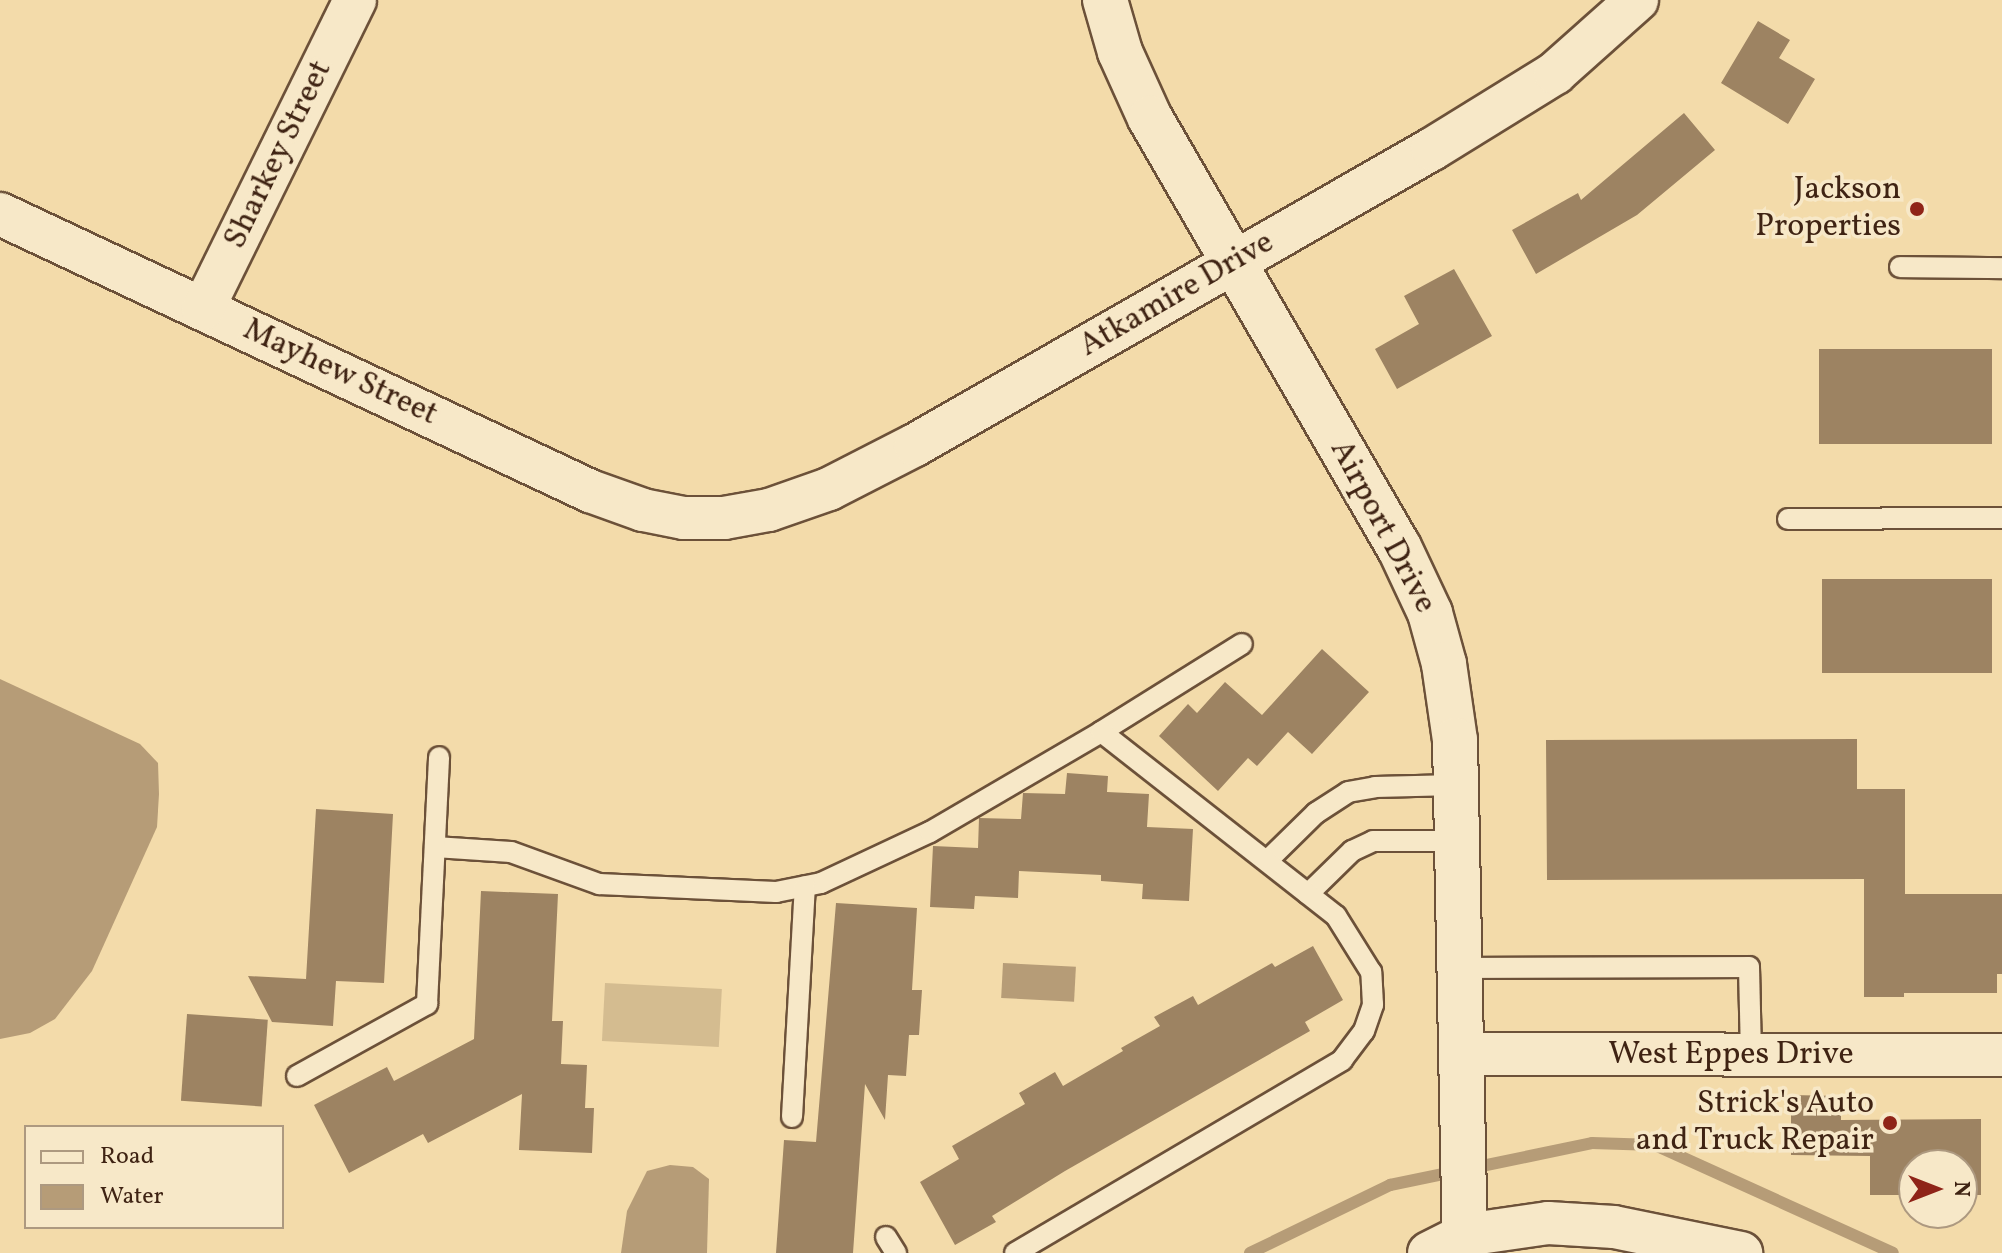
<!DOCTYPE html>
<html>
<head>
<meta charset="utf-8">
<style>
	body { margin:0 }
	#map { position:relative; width:2002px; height:1253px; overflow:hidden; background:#f3dbaa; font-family:Vollkorn,serif }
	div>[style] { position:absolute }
	.green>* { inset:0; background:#d4bc90; transform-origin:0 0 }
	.water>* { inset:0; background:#b69c77; transform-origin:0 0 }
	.stream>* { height:12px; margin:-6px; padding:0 6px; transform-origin:6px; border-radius:6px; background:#b69c77 }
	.building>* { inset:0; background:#9d8362; transform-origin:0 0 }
	.roads { filter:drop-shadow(2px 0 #6c5139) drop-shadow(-2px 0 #6c5139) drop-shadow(0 2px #6c5139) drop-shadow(0 -2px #6c5139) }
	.service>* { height:20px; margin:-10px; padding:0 10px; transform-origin:10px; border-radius:10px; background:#f7e8c8 }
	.minor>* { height:42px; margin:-21px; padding:0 21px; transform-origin:21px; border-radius:21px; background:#f7e8c8 }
	.tertiary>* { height:44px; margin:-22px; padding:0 22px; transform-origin:22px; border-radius:22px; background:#f7e8c8 }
	.dots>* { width:22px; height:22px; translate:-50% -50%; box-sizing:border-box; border:4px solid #f7e8c8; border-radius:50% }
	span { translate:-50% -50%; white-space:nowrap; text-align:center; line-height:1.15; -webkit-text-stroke:7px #f7e8c8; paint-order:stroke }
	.street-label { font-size:32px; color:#3f2313 }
	.poi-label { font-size:32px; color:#3f2313 }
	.right { translate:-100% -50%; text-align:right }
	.legend { position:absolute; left:24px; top:1125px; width:260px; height:104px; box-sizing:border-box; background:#f7e8c8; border:2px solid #ad9980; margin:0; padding:10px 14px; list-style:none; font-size:24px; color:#3f2313 }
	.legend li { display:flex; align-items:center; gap:16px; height:40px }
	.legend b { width:40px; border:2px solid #ad9980 }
	.north { position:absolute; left:1898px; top:1149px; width:80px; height:80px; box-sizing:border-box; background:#f7e8c8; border:2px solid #ad9980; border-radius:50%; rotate:90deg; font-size:22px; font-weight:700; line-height:32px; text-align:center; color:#3f2313 }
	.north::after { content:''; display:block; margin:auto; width:28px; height:36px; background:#8f2418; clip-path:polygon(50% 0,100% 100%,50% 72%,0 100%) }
</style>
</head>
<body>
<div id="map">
	<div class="green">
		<div style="left:605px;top:983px;width:117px;height:58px;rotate:3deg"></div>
	</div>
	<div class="water">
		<div style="clip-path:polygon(0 679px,140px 744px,158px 763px,159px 794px,157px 827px,92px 971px,55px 1019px,30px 1033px,0 1039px)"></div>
		<div style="left:1003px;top:963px;width:73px;height:35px;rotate:3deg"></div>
		<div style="clip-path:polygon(670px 1165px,693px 1167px,709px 1179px,707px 1253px,621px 1253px,627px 1211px,647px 1171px)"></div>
	</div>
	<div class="stream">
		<div style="left:1250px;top:1253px;width:156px;rotate:-25.9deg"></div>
		<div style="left:1390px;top:1185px;width:206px;rotate:-11.7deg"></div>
		<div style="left:1592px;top:1143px;width:63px;rotate:1.8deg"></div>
		<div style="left:1655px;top:1145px;width:261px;rotate:24.4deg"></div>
	</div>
	<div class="building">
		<div style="clip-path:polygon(1758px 21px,1790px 40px,1779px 58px,1815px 79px,1788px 124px,1721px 83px)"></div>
		<div style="clip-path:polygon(1684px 113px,1715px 150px,1637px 215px,1536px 274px,1512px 230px,1578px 193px,1581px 200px)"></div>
		<div style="clip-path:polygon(1454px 269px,1492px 336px,1397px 389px,1375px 349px,1419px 324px,1404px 296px)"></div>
		<div style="left:1992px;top:349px;width:95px;height:173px;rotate:90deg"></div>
		<div style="left:1992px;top:579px;width:94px;height:170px;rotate:90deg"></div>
		<div style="clip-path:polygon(1322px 649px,1369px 692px,1312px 754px,1288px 732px,1257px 766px,1248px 758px,1218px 791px,1159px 736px,1188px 704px,1197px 713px,1225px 682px,1262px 715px)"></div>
		<div style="clip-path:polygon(1857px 739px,1857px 789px,1905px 789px,1905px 894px,2002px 894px,2002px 974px,1997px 974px,1997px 993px,1904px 993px,1904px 997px,1864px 997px,1864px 879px,1547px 880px,1546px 740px)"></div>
		<div style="clip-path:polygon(1067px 773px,1108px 776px,1107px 792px,1149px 794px,1147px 827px,1193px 829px,1189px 901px,1142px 899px,1143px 884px,1101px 881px,1101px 875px,1019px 871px,1018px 898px,975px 896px,974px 909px,930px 907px,933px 846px,978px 848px,979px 818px,1021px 819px,1023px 793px,1065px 794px)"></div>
		<div style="clip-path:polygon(316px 809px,393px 814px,384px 983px,336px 981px,333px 1026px,272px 1022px,248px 976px,306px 979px)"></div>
		<div style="clip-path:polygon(481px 891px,558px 894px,552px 1021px,563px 1021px,561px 1064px,587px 1065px,585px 1108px,594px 1108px,592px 1153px,519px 1150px,522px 1094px,428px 1143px,423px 1134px,349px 1173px,314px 1105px,387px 1067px,394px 1081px,474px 1039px)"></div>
		<div style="clip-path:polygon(836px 903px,917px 908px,912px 990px,922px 990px,919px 1035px,909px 1035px,906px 1076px,888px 1075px,885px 1120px,865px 1084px,853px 1253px,776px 1253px,784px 1140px,816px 1142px)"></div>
		<div style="clip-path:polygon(1313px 946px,1343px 1000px,1305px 1022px,1310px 1031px,1065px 1171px,992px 1216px,996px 1222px,955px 1245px,920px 1182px,959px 1159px,952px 1146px,1025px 1104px,1019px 1093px,1055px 1072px,1063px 1086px,1123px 1051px,1121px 1048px,1160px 1026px,1154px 1017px,1193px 996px,1198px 1005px,1272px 963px,1275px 967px)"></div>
		<div style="left:187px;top:1014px;width:81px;height:87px;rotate:4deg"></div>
		<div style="clip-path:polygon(1791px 1095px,1841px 1096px,1841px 1120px,1981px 1119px,1981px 1195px,1962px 1195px,1962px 1165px,1914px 1165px,1914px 1195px,1870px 1195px,1870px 1156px,1791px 1155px)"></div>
	</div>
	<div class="roads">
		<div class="service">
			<div style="left:1900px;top:267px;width:102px;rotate:0.6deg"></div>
			<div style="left:1788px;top:519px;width:214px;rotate:-0.3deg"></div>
			<div style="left:435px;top:847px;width:76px;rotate:3.8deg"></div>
			<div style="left:511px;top:852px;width:94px;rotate:20deg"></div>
			<div style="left:599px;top:884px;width:177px;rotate:2.6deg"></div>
			<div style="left:776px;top:892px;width:46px;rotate:-11.3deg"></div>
			<div style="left:821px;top:883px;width:120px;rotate:-25.1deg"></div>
			<div style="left:930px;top:832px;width:198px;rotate:-30.3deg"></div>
			<div style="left:1101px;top:732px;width:166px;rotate:-32deg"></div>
			<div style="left:1267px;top:861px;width:69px;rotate:-44.4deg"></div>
			<div style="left:1316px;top:813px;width:38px;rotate:-33deg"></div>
			<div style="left:1348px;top:792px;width:27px;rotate:-10deg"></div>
			<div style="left:1375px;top:787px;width:81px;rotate:-1.4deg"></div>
			<div style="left:1308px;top:894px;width:62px;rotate:-44.3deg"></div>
			<div style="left:1352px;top:851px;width:23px;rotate:-25deg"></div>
			<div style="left:1373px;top:841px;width:84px"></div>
			<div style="left:1459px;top:968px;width:290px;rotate:-0.2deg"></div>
			<div style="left:1749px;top:967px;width:87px;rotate:88.7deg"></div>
			<div style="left:297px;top:1076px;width:149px;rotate:-29deg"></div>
			<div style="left:427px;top:1004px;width:247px;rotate:-87.2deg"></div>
			<div style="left:792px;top:1117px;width:231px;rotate:-86.8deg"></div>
			<div style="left:886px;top:1237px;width:19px;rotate:58deg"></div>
			<div style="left:1015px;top:1253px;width:380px;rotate:-30.5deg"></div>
			<div style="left:1342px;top:1060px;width:36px;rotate:-53deg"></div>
			<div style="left:1364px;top:1031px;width:28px;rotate:-71deg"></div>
			<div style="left:1373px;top:1005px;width:33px;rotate:-93deg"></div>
			<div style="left:1371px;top:972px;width:66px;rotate:-122deg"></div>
			<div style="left:1336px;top:916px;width:298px;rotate:-141.9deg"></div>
		</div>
		<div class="minor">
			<div style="left:0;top:214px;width:652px;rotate:25.15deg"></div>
			<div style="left:590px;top:491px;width:56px;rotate:19.7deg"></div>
			<div style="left:643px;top:510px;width:42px;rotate:11deg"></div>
			<div style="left:684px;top:518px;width:40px"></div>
			<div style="left:724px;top:518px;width:46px;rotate:-10.1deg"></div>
			<div style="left:769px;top:510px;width:64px;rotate:-19.3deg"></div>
			<div style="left:829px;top:489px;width:97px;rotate:-27.1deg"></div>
			<div style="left:915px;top:445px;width:596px;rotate:-29.79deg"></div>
			<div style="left:1432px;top:149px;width:145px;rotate:-31.7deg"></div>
			<div style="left:1555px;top:73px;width:110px;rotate:-41.7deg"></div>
			<div style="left:203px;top:309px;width:344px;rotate:-63.8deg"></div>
			<div style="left:1461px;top:1054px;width:541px;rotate:0.11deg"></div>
			<div style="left:1429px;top:1253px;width:40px;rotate:-26.6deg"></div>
			<div style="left:1465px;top:1235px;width:84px;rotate:-8.2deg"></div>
			<div style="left:1548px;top:1223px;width:66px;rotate:3.5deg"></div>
			<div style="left:1614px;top:1227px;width:130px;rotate:11.6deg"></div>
		</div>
		<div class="tertiary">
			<div style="left:1105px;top:0;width:54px;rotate:73.9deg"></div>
			<div style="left:1120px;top:52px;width:72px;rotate:65.6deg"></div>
			<div style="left:1150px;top:118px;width:496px;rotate:59.9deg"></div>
			<div style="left:1399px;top:547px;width:73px;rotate:64.8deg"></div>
			<div style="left:1430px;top:613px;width:53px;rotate:74.6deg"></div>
			<div style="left:1444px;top:664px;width:77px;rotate:81.8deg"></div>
			<div style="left:1455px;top:740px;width:513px;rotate:88.88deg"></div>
		</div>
	</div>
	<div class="dots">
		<div style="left:1917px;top:209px;background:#8f2418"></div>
		<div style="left:1890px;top:1123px;background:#8f2418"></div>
	</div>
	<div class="street-label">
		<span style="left:279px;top:155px;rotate:-64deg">Sharkey Street</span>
		<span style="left:1177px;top:295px;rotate:-30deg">Atkamire Drive</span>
		<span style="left:340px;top:373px;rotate:25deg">Mayhew Street</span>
		<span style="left:1382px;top:527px;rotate:62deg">Airport Drive</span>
		<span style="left:1731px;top:1055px">West Eppes Drive</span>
	</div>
	<div class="poi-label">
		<span class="right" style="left:1901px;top:209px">Jackson<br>Properties</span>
		<span class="right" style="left:1874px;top:1123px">Strick's Auto<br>and Truck Repair</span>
	</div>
	<ul class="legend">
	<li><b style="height:10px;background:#f7e8c8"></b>Road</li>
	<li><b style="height:22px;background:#b69c77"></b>Water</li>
	</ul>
	<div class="north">N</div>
</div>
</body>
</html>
